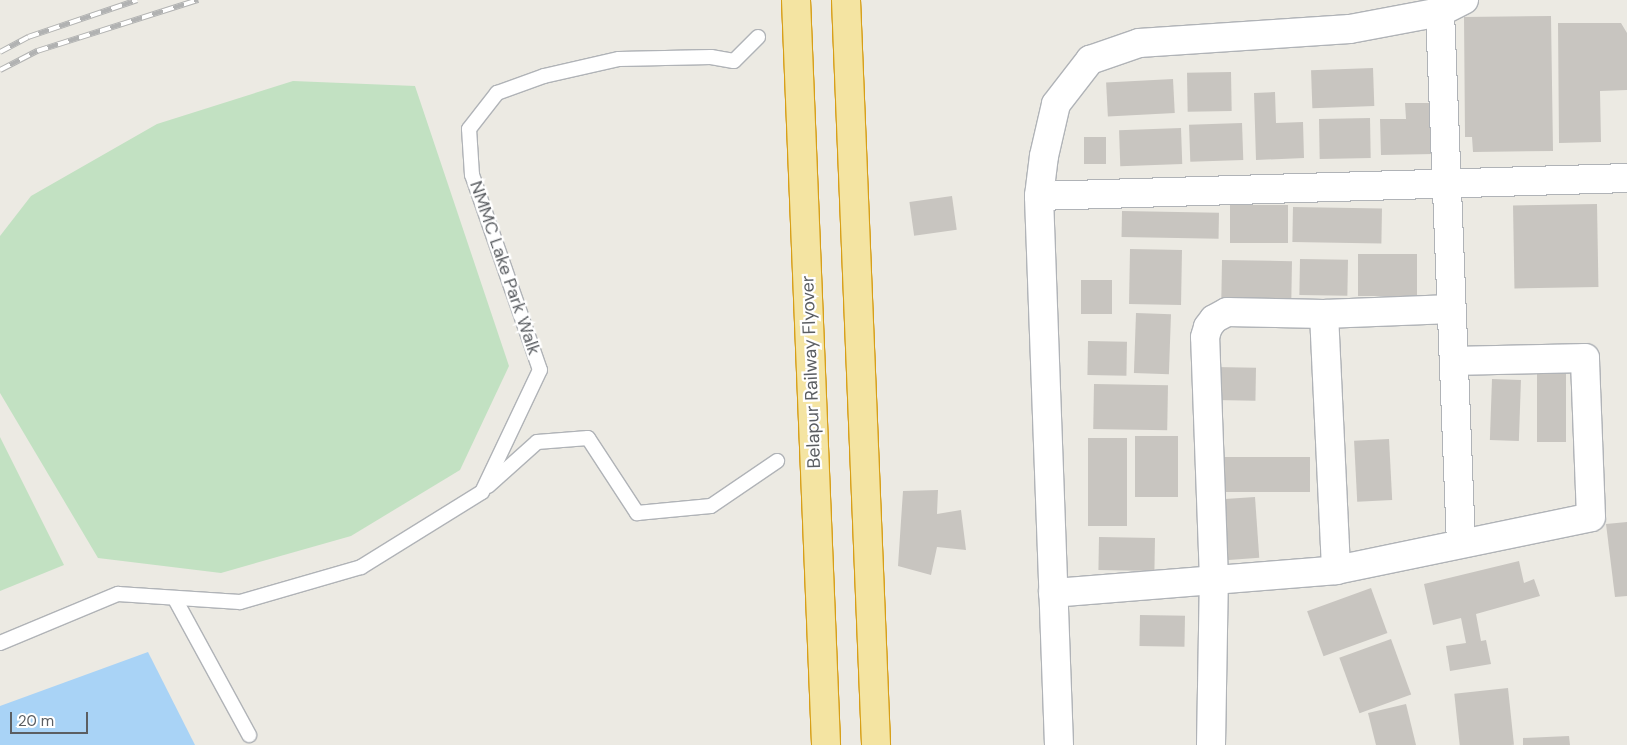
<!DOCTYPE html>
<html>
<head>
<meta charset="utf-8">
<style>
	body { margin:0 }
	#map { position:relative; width:1627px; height:745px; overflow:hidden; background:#eceae3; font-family:"DM Sans",sans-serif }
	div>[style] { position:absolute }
	.green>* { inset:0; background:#c2e1c2 }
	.water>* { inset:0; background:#a9d3f6 }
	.building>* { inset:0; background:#c8c5c0; transform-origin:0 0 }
	.roads { filter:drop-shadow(1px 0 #b0b3b7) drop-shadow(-1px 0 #b0b3b7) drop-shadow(0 1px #b0b3b7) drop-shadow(0 -1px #b0b3b7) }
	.service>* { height:14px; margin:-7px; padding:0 7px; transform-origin:7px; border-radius:7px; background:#fff }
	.minor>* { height:28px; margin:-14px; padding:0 14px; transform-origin:14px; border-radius:14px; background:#fff }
	.rail>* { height:5.5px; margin-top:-2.75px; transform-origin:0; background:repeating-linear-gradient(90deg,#fff 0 11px,#b1b2b2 0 22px); box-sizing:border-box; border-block:1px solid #b1b2b2 }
	.bridges { filter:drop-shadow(1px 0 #d79f18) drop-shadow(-1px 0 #d79f18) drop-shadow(0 1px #d79f18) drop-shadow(0 -1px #d79f18) }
	.trunk-bridge>* { height:28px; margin:-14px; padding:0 14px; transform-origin:14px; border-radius:14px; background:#f4e4a2 }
	span { translate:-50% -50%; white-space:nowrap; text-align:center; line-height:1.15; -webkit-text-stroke:4.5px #fff; paint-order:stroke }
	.street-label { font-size:18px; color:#5b5e62 }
	.scale { position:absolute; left:10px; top:712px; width:78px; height:22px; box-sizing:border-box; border:2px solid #5b5e62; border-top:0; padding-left:6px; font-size:15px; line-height:18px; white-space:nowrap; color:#5b5e62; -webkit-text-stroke:4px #fff; paint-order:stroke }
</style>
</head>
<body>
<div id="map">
	<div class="green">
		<div style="clip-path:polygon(293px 81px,415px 86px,509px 366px,460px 470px,351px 536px,221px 573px,98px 558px,0 393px,0 236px,31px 196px,157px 124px)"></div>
		<div style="clip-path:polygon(0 437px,64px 565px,0 591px)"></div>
	</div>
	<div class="water">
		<div style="clip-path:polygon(148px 652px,195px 745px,0 745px,0 706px)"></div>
	</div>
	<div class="building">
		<div style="clip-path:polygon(1551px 16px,1553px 151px,1473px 152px,1472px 137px,1465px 137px,1464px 17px)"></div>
		<div style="clip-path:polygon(1558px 23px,1621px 23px,1627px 33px,1627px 90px,1600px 91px,1601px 142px,1559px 143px)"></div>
		<div style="left:1373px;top:68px;width:38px;height:62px;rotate:88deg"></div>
		<div style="left:1231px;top:72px;width:39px;height:44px;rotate:89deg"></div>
		<div style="left:1173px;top:79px;width:34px;height:67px;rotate:87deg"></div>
		<div style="clip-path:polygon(1275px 92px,1276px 123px,1303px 122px,1304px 158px,1256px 160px,1254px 93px)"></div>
		<div style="clip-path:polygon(1405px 103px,1433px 103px,1434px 154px,1381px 155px,1380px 119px,1406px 119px)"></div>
		<div style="left:1370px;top:118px;width:40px;height:51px;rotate:89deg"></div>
		<div style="left:1242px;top:123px;width:37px;height:53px;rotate:88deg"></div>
		<div style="left:1181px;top:128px;width:36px;height:62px;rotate:88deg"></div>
		<div style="left:1106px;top:137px;width:27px;height:22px;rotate:90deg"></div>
		<div style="left:952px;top:196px;width:34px;height:43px;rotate:82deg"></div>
		<div style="left:1597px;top:204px;width:83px;height:84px;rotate:89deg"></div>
		<div style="left:1230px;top:205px;width:58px;height:38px"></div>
		<div style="left:1293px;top:207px;width:89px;height:35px;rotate:1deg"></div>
		<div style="left:1122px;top:211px;width:97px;height:26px;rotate:1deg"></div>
		<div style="left:1130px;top:249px;width:52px;height:55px;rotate:1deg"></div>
		<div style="left:1358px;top:254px;width:59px;height:42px"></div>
		<div style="left:1300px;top:259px;width:48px;height:36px;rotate:1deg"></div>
		<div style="left:1222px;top:260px;width:70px;height:39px;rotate:1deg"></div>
		<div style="left:1081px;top:280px;width:31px;height:34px"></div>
		<div style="left:1136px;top:313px;width:35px;height:60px;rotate:2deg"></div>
		<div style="left:1088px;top:341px;width:39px;height:34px;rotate:1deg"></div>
		<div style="left:1215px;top:367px;width:41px;height:33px;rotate:1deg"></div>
		<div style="left:1537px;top:373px;width:29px;height:69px"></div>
		<div style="left:1492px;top:379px;width:29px;height:61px;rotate:2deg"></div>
		<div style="left:1094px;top:384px;width:74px;height:45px;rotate:1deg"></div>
		<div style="left:1135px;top:436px;width:43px;height:61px"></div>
		<div style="left:1088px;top:438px;width:39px;height:88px"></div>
		<div style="left:1389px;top:439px;width:61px;height:35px;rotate:87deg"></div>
		<div style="left:1223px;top:457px;width:87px;height:35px"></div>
		<div style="clip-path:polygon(938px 490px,937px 514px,961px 510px,966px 550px,937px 547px,931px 575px,898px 566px,903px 491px)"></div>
		<div style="left:1255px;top:497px;width:61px;height:34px;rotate:86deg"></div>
		<div style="clip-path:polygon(1627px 522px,1627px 596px,1615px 597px,1606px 524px)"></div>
		<div style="left:1099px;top:537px;width:56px;height:33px;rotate:1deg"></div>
		<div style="clip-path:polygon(1519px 561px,1524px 583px,1534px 579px,1540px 596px,1476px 614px,1481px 641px,1486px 640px,1491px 664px,1450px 671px,1446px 646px,1466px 643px,1461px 618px,1433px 625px,1424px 584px)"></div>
		<div style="left:1371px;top:588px;width:48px;height:68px;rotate:70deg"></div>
		<div style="left:1140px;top:615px;width:45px;height:31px;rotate:1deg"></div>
		<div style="left:1391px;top:639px;width:59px;height:55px;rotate:70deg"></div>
		<div style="left:1508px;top:688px;width:57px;height:54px;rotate:84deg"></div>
		<div style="clip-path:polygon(1406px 704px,1416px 745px,1376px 745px,1368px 713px)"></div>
		<div style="clip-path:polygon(1569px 736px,1570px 745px,1523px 745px,1523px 738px)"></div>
	</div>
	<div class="roads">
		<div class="service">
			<div style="left:488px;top:486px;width:66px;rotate:-41.9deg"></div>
			<div style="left:537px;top:442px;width:51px;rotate:-4.5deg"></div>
			<div style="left:588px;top:438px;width:90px;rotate:56.8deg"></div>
			<div style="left:637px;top:513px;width:74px;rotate:-5.4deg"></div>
			<div style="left:711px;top:506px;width:80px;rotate:-34.3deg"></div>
			<div style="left:175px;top:599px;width:155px;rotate:61.4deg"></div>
			<div style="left:0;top:643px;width:128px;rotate:-22.6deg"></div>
			<div style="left:118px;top:594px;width:122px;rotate:3.8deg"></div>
			<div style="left:240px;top:602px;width:126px;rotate:-16.1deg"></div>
			<div style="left:361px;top:567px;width:142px;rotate:-31.8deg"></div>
			<div style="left:482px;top:492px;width:135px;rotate:-64.6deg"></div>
			<div style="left:540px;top:370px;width:207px;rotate:-109.2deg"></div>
			<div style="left:472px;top:175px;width:46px;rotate:-93.7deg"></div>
			<div style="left:469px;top:129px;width:46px;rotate:-52.1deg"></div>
			<div style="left:497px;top:93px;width:50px;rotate:-19.9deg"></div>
			<div style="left:544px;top:76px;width:77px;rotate:-12.8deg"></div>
			<div style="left:619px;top:59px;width:92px;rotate:-1.2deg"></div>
			<div style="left:711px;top:57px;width:23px;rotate:10deg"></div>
			<div style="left:734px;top:61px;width:34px;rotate:-45deg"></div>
		</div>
		<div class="minor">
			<div style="left:1440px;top:12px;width:532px;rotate:87.74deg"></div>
			<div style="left:1039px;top:196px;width:588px;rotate:-1.75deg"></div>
			<div style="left:1324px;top:314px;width:256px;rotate:87.3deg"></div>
			<div style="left:1053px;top:593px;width:284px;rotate:-4.6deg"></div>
			<div style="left:1336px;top:570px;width:260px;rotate:-11.7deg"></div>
			<div style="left:1591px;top:517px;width:159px;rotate:-92.2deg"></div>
			<div style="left:1585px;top:358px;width:131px;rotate:178.7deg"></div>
			<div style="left:1059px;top:745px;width:549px;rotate:-92.09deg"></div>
			<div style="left:1039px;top:196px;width:40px;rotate:-82.9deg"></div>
			<div style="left:1044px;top:156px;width:53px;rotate:-77deg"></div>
			<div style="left:1056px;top:104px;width:56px;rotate:-52.3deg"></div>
			<div style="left:1090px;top:60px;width:52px;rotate:-19.1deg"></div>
			<div style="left:1139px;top:43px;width:211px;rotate:-3.8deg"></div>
			<div style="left:1350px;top:29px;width:92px;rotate:-10.7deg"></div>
			<div style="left:1440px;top:12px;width:27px;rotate:-27deg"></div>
			<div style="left:1211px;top:745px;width:165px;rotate:-89deg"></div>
			<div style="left:1214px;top:580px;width:243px;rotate:-92.1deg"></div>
			<div style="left:1205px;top:337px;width:10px;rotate:-73deg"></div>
			<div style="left:1208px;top:327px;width:10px;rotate:-53deg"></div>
			<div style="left:1214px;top:319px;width:15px;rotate:-28deg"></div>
			<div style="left:1227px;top:312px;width:97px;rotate:1.2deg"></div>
			<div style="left:1324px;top:314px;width:128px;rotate:-2.2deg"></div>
		</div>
	</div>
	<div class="rail">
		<div style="left:0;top:52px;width:32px;rotate:-28deg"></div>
		<div style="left:28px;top:37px;width:115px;rotate:-18.7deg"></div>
		<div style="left:0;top:70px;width:42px;rotate:-27.2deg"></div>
		<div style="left:37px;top:51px;width:169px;rotate:-17.6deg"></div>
	</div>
	<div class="bridges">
		<div class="trunk-bridge">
			<div style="left:796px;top:0;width:746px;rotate:87.69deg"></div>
			<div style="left:846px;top:0;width:746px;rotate:87.69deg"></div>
		</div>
	</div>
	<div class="street-label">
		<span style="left:505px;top:268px;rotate:71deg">NMMC Lake Park Walk</span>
		<span style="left:811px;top:372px;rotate:-92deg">Belapur Railway Flyover</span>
	</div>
	<div class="scale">20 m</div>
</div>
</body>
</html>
